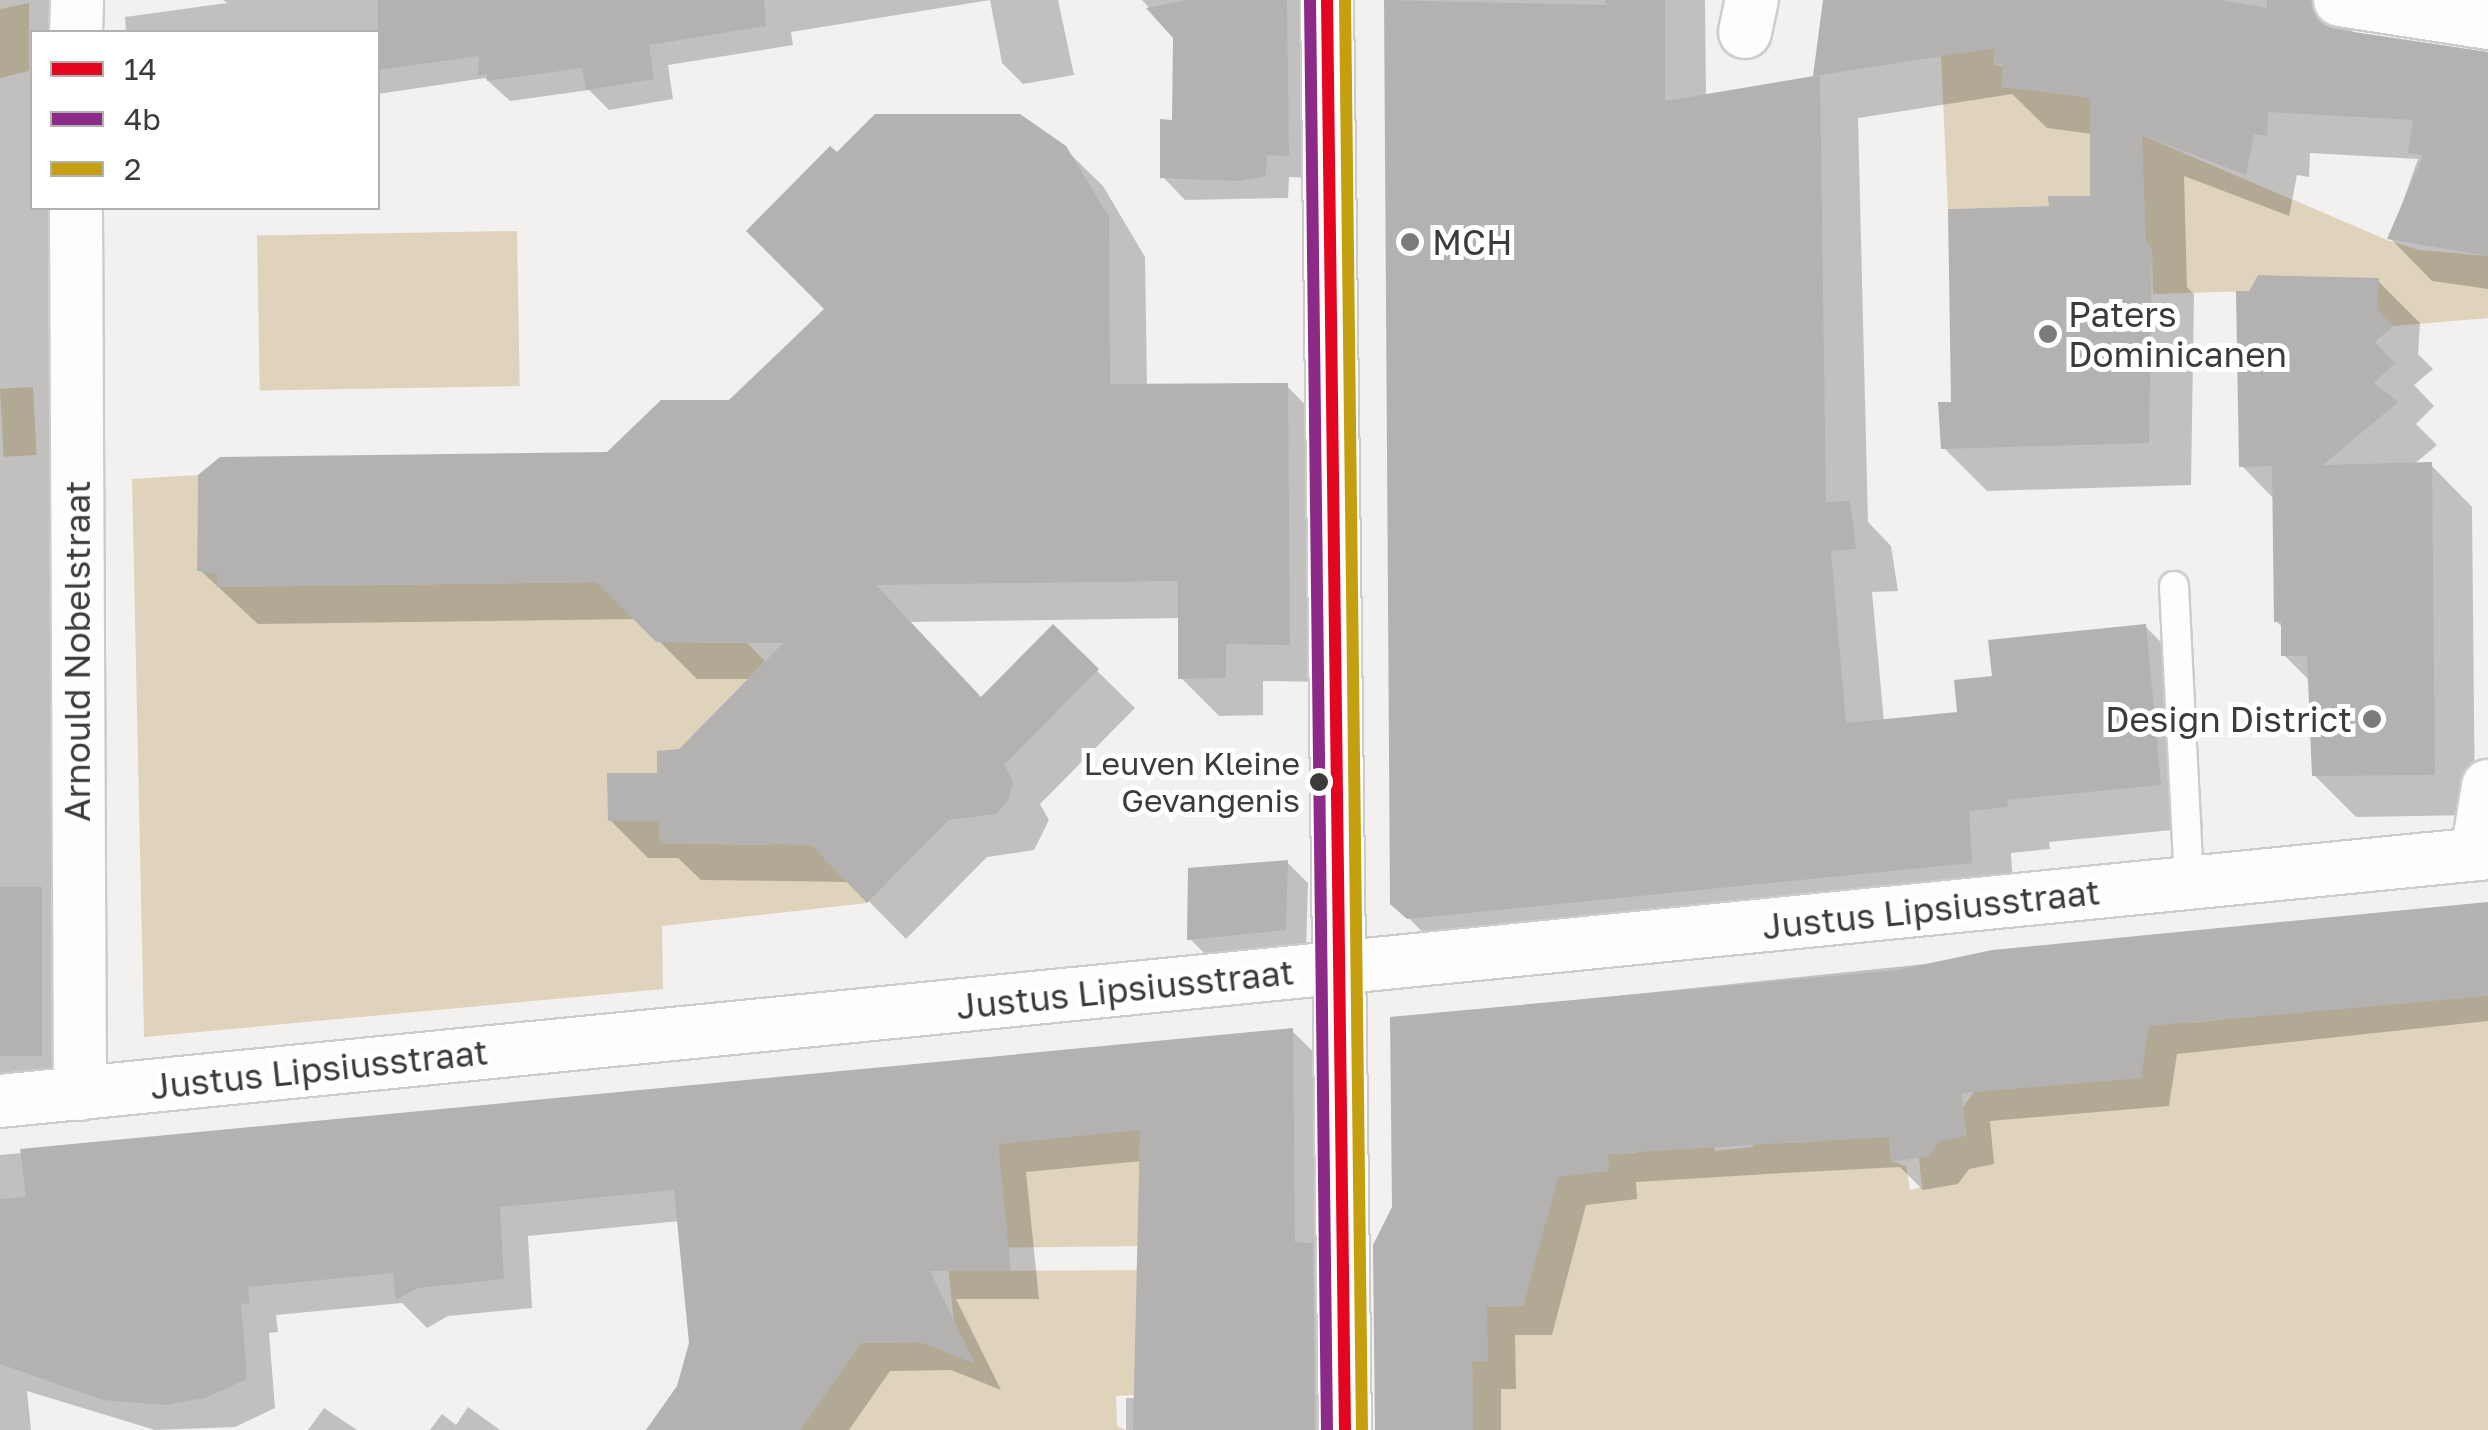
<!DOCTYPE html>
<html>
<head>
<meta charset="utf-8">
<style>
	body { margin:0 }
	#map { position:relative; width:2488px; height:1430px; overflow:hidden; background:#f2f1ef; font-family:"Golos Text",sans-serif }
	div>[style] { position:absolute }
	.green>* { inset:0; background:#dfd4bb; transform-origin:0 0 }
	.shadow>* { inset:0; background:#0003 }
	.building>* { inset:0; background:#b3b2b1; transform-origin:0 0 }
	.roads { filter:drop-shadow(2px 0 #cdcccb) drop-shadow(-2px 0 #cdcccb) drop-shadow(0 2px #cdcccb) drop-shadow(0 -2px #cdcccb) }
	.service>* { height:28px; margin:-14px; padding:0 14px; transform-origin:14px; border-radius:14px; background:#fdfdfd }
	.minor>* { height:52px; margin:-26px; padding:0 26px; transform-origin:26px; border-radius:26px; background:#fdfdfd }
	.bus-1>* { height:12px; margin:-6px; padding:0 6px; transform-origin:6px; border-radius:6px; background:#e40521 }
	.bus-2>* { height:12px; margin:-6px; padding:0 6px; transform-origin:6px; border-radius:6px; background:#8c2b87 }
	.bus-3>* { height:12px; margin:-6px; padding:0 6px; transform-origin:6px; border-radius:6px; background:#c4a011 }
	.dots>* { width:28px; height:28px; translate:-50% -50%; box-sizing:border-box; border:5px solid #fff; border-radius:50% }
	span { translate:-50% -50%; white-space:nowrap; text-align:center; line-height:1.15; -webkit-text-stroke:10px #fff; paint-order:stroke }
	.bus-label { font-size:32px; color:#3c3b3a }
	.right { translate:-100% -50%; text-align:right }
	.poi-label { font-size:35px; color:#3c3b3a }
	.left { translate:0 -50%; text-align:left }
	.street-label { font-size:35px; color:#3c3b3a }
	.legend { position:absolute; left:30px; top:30px; width:350px; height:180px; box-sizing:border-box; background:#fff; border:2px solid #b1b1b0; margin:0; padding:12px 18px; list-style:none; font-size:30px; color:#3c3b3a }
	.legend li { display:flex; align-items:center; gap:20px; height:50px }
	.legend b { width:50px; border:2px solid #b1b1b0 }
</style>
</head>
<body>
<div id="map">
	<div class="green">
		<div style="clip-path:polygon(29px 3px,29px 71px,0 78px,0 9px)"></div>
		<div style="clip-path:polygon(1995px 47px,1994px 64px,2090px 97px,2090px 139px,2144px 136px,2387px 240px,2419px 250px,2488px 256px,2488px 318px,2393px 326px,2335px 277px,2258px 275px,2249px 291px,2153px 294px,2152px 249px,2092px 196px,2049px 196px,2049px 206px,1948px 209px,1941px 56px)"></div>
		<div style="left:517px;top:231px;width:155px;height:260px;rotate:89deg"></div>
		<div style="left:33px;top:387px;width:68px;height:33px;rotate:87deg"></div>
		<div style="clip-path:polygon(198px 475px,197px 571px,217px 574px,218px 587px,597px 582px,656px 642px,747px 643px,765px 661px,679px 749px,657px 752px,660px 843px,769px 845px,769px 791px,867px 903px,662px 926px,663px 989px,144px 1037px,132px 479px)"></div>
		<div style="clip-path:polygon(2488px 990px,2488px 1430px,1473px 1430px,1472px 1361px,1487px 1307px,1523px 1306px,1529px 1280px,1525px 1181px,1608px 1154px,1636px 1153px,1628px 1082px,1713px 1142px,1715px 1151px,1753px 1147px,1751px 1134px,1784px 1143px,1811px 1142px,1887px 1104px,1891px 1161px,1906px 1166px,1910px 1190px,1922px 1187px,1913px 1103px,1966px 1135px,1963px 1107px,2001px 1055px,2154px 996px,2191px 1023px)"></div>
		<div style="clip-path:polygon(1166px 1114px,1144px 1246px,972px 1248px,973px 1271px,1157px 1270px,1157px 1394px,1116px 1396px,1117px 1426px,1126px 1430px,800px 1430px,861px 1343px,920px 1342px,950px 1353px,954px 1325px,937px 1151px,1008px 1246px,998px 1144px)"></div>
	</div>
	<div class="shadow">
		<div style="clip-path:polygon(0 0,64px 0,65px 32px,32px 32px,32px 208px,67px 208px,79px 1087px,0 1094px)"></div>
		<div style="clip-path:polygon(223px 0,1058px 0,1074px 75px,1023px 84px,1002px 63px,990px 0,791px 32px,793px 45px,668px 65px,673px 99px,609px 110px,589px 90px,510px 101px,485px 78px,378px 94px,378px 32px,126px 32px,125px 17px,227px 3px)"></div>
		<div style="clip-path:polygon(1142px 0,1310px 0,1311px 178px,1289px 177px,1288px 198px,1185px 200px,1162px 176px,1174px 122px,1176px 37px)"></div>
		<div style="clip-path:polygon(1387px 0,1705px 0,1706px 97px,1819px 78px,1826px 0,2356px 0,2352px 35px,2488px 54px,2488px 289px,2432px 281px,2390px 238px,2418px 159px,2310px 153px,2309px 177px,2297px 175px,2289px 216px,2184px 176px,2187px 287px,2194px 294px,2191px 485px,1987px 491px,1944px 448px,1953px 405px,2051px 209px,2092px 198px,2092px 134px,2047px 128px,2012px 94px,1858px 118px,1868px 522px,1891px 546px,1898px 591px,1872px 592px,1884px 722px,1960px 714px,1995px 678px,2146px 627px,2188px 670px,2203px 827px,2049px 842px,2050px 849px,2011px 853px,2014px 905px,1436px 946px,1393px 902px)"></div>
		<div style="clip-path:polygon(1064px 148px,1103px 186px,1145px 257px,1147px 386px,1287px 386px,1324px 424px,1326px 682px,1263px 681px,1263px 715px,1219px 716px,1181px 678px,1181px 618px,909px 622px,982px 700px,1053px 628px,1135px 708px,1040px 804px,1049px 820px,1034px 850px,987px 857px,906px 939px,850px 882px,701px 880px,678px 858px,648px 858px,610px 820px,751px 679px,697px 679px,637px 619px,258px 624px,200px 570px,608px 455px,730px 403px,828px 309px,837px 156px)"></div>
		<div style="clip-path:polygon(2378px 281px,2420px 323px,2418px 354px,2433px 369px,2414px 385px,2434px 406px,2416px 424px,2437px 445px,2413px 465px,2431px 465px,2472px 507px,2475px 815px,2356px 817px,2314px 775px,2311px 682px,2284px 655px,2283px 628px,2276px 621px,2275px 500px,2242px 466px)"></div>
		<div style="clip-path:polygon(1287px 862px,1308px 883px,1306px 950px,1210px 959px,1190px 939px)"></div>
		<div style="clip-path:polygon(2488px 906px,2488px 1021px,2177px 1054px,2169px 1106px,1990px 1121px,1994px 1164px,1969px 1169px,1958px 1184px,1923px 1190px,1900px 1167px,1784px 1173px,1636px 1182px,1637px 1199px,1586px 1205px,1552px 1335px,1515px 1335px,1516px 1389px,1501px 1389px,1501px 1430px,1377px 1430px,1395px 1208px,1392px 1019px)"></div>
		<div style="clip-path:polygon(1292px 1031px,1322px 1060px,1343px 1430px,1126px 1430px,1126px 1398px,1136px 1398px,1142px 1161px,1026px 1172px,1039px 1299px,956px 1299px,1001px 1390px,951px 1370px,890px 1371px,849px 1430px,649px 1430px,679px 1387px,691px 1344px,680px 1221px,528px 1236px,532px 1308px,448px 1316px,427px 1328px,402px 1303px,276px 1315px,278px 1332px,269px 1333px,275px 1408px,235px 1427px,155px 1430px,27px 1391px,31px 1430px,0 1430px,0 1155px)"></div>
		<div style="clip-path:polygon(468px 1407px,500px 1430px,430px 1430px,442px 1414px,456px 1425px)"></div>
		<div style="clip-path:polygon(324px 1408px,357px 1430px,308px 1430px)"></div>
	</div>
	<div class="building">
		<div style="clip-path:polygon(378px 0,764px 0,766px 26px,649px 45px,654px 79px,586px 90px,582px 68px,487px 81px,487px 74px,478px 76px,479px 56px,378px 70px)"></div>
		<div style="clip-path:polygon(1187px 0,1287px 0,1289px 156px,1267px 155px,1266px 176px,1239px 181px,1160px 178px,1160px 119px,1172px 120px,1173px 38px,1146px 8px)"></div>
		<div style="clip-path:polygon(1384px 0,1606px 5px,1605px 0,1665px 0,1665px 101px,1820px 75px,1826px 502px,1850px 501px,1856px 549px,1831px 551px,1846px 723px,1957px 712px,1954px 680px,1992px 676px,1988px 640px,2146px 624px,2161px 785px,2007px 800px,2008px 807px,1969px 811px,1972px 863px,1407px 919px,1390px 904px)"></div>
		<div style="clip-path:polygon(1823px 0,2220px 0,2267px 8px,2267px 0,2311px 0,2320px 23px,2334px 29px,2488px 52px,2488px 256px,2387px 239px,2423px 155px,2408px 153px,2413px 120px,2268px 112px,2267px 136px,2254px 134px,2246px 175px,2142px 135px,2146px 241px,2152px 248px,2149px 443px,1941px 449px,1938px 402px,1951px 402px,1948px 209px,2049px 206px,2048px 196px,2090px 196px,2090px 98px,2001px 87px,2003px 65px,1994px 64px,1995px 48px,1813px 76px)"></div>
		<div style="clip-path:polygon(875px 114px,1020px 114px,1066px 146px,1109px 217px,1110px 384px,1288px 383px,1290px 645px,1226px 644px,1226px 678px,1178px 679px,1178px 581px,876px 585px,981px 697px,1053px 624px,1099px 669px,1004px 765px,1013px 781px,1008px 801px,996px 814px,949px 820px,867px 903px,811px 845px,660px 843px,659px 821px,608px 821px,607px 773px,657px 773px,657px 751px,679px 749px,783px 643px,656px 642px,596px 582px,217px 587px,217px 574px,197px 571px,198px 475px,220px 457px,607px 452px,661px 400px,729px 400px,824px 309px,746px 231px,830px 146px,837px 152px)"></div>
		<div style="clip-path:polygon(2258px 275px,2379px 278px,2377px 309px,2393px 326px,2375px 342px,2395px 363px,2374px 383px,2398px 402px,2323px 465px,2432px 462px,2435px 775px,2312px 776px,2307px 656px,2281px 656px,2281px 621px,2274px 622px,2272px 466px,2239px 467px,2236px 291px,2249px 291px)"></div>
		<div style="clip-path:polygon(1288px 860px,1286px 930px,1187px 940px,1188px 868px)"></div>
		<div style="left:0;top:887px;width:42px;height:169px"></div>
		<div style="clip-path:polygon(2488px 902px,2488px 996px,2149px 1026px,2141px 1078px,1962px 1093px,1966px 1136px,1940px 1141px,1929px 1156px,1891px 1162px,1890px 1137px,1753px 1145px,1608px 1154px,1609px 1171px,1558px 1177px,1523px 1306px,1487px 1307px,1488px 1361px,1472px 1361px,1473px 1430px,1375px 1430px,1373px 1245px,1392px 1207px,1390px 1017px,1898px 970px,1992px 950px)"></div>
		<div style="clip-path:polygon(1293px 1028px,1295px 1242px,1313px 1243px,1315px 1430px,1133px 1430px,1140px 1130px,998px 1144px,1011px 1271px,930px 1271px,975px 1364px,920px 1342px,861px 1343px,800px 1430px,646px 1430px,677px 1386px,689px 1343px,674px 1190px,500px 1207px,504px 1279px,418px 1288px,396px 1300px,393px 1273px,248px 1287px,250px 1303px,241px 1304px,247px 1379px,205px 1398px,164px 1405px,103px 1400px,0 1364px,0 1199px,26px 1197px,20px 1149px)"></div>
	</div>
	<div class="roads">
		<div class="service">
			<div style="left:2174px;top:586px;width:297px;rotate:87.1deg"></div>
		</div>
		<div class="minor">
			<div style="left:1327px;top:0;width:1430px;rotate:89.28deg"></div>
			<div style="left:2340px;top:0;width:150px;rotate:8.8deg"></div>
			<div style="left:76px;top:32px;width:32px;rotate:-88deg"></div>
			<div style="left:1745px;top:32px;width:33px;rotate:-78deg"></div>
			<div style="left:76px;top:208px;width:886px;rotate:89.74deg"></div>
			<div style="left:2477px;top:854px;width:69px;rotate:-80.8deg"></div>
			<div style="left:0;top:1101px;width:2500px;rotate:-5.69deg"></div>
		</div>
	</div>
	<div class="bus-1">
		<div style="left:1327px;top:0;width:1430px;rotate:89.28deg"></div>
	</div>
	<div class="bus-2">
		<div style="left:1310px;top:0;width:1430px;rotate:89.32deg"></div>
	</div>
	<div class="bus-3">
		<div style="left:1345px;top:0;width:1430px;rotate:89.32deg"></div>
	</div>
	<div class="dots">
		<div style="left:1410px;top:242px;background:#7c7b79"></div>
		<div style="left:2048px;top:334px;background:#7c7b79"></div>
		<div style="left:2372px;top:719px;background:#7c7b79"></div>
		<div style="left:1319px;top:782px;background:#3c3b3a"></div>
	</div>
	<div class="bus-label">
		<span class="right" style="left:1300px;top:782px">Leuven Kleine<br>Gevangenis</span>
	</div>
	<div class="poi-label">
		<span class="left" style="left:1432px;top:242px">MCH</span>
		<span class="left" style="left:2068px;top:334px">Paters<br>Dominicanen</span>
		<span class="right" style="left:2352px;top:719px">Design District</span>
	</div>
	<div class="street-label">
		<span style="left:77px;top:651px;rotate:-90deg">Arnould Nobelstraat</span>
		<span style="left:1931px;top:909px;rotate:-6deg">Justus Lipsiusstraat</span>
		<span style="left:1125px;top:989px;rotate:-6deg">Justus Lipsiusstraat</span>
		<span style="left:319px;top:1069px;rotate:-6deg">Justus Lipsiusstraat</span>
	</div>
	<ul class="legend">
	<li><b style="height:12px;background:#e40521"></b>14</li>
	<li><b style="height:12px;background:#8c2b87"></b>4b</li>
	<li><b style="height:12px;background:#c4a011"></b>2</li>
	</ul>
</div>
</body>
</html>
